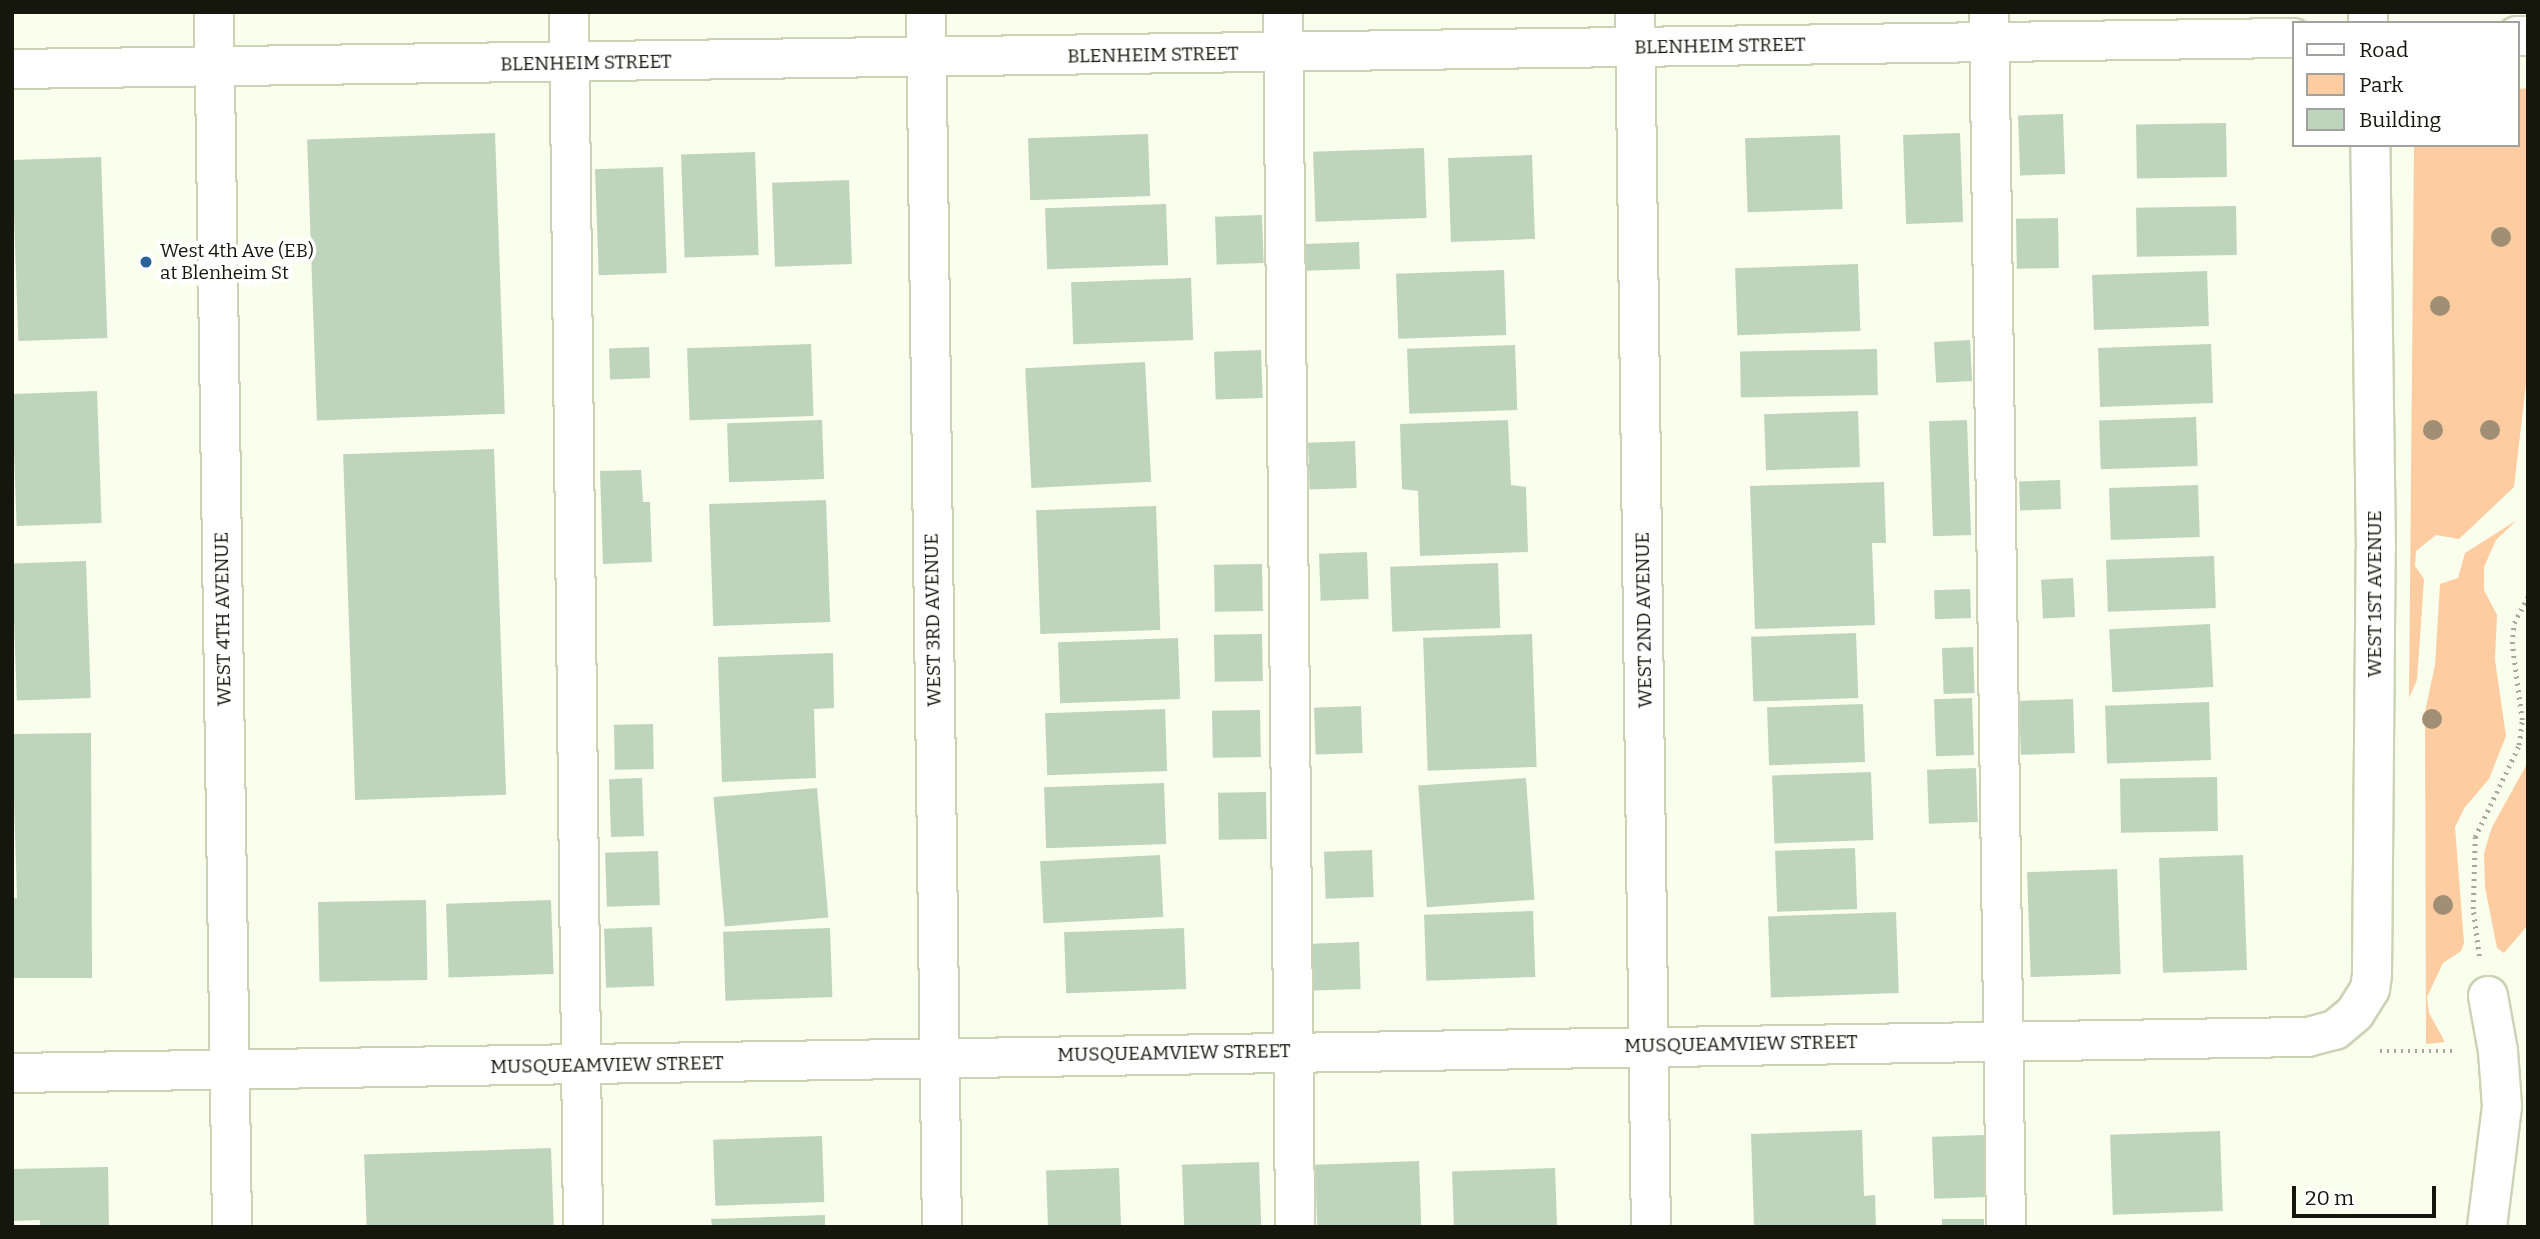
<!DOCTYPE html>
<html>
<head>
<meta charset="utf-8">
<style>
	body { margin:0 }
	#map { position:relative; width:2540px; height:1239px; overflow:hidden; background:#fafeec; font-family:Bitter,serif }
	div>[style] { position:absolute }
	.green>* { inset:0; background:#fdcca0 }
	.building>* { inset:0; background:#bed4bd; transform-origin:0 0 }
	.path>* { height:4.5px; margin-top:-2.25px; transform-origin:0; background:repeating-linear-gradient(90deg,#a5a899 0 2px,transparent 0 7px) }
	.roads { filter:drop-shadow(2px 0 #ccd3b5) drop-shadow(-2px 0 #ccd3b5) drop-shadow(0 2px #ccd3b5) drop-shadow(0 -2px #ccd3b5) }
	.minor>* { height:38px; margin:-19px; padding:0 19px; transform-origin:19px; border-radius:19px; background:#fff }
	.major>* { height:38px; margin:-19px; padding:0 19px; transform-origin:19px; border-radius:19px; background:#fff }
	.trees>* { width:20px; height:20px; margin:-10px; border-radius:50%; background:#a08f75 }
	.dots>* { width:19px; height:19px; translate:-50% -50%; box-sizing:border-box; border:4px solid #fff; border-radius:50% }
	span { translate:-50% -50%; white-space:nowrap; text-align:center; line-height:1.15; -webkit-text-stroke:7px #fff; paint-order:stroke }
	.street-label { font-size:19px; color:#15170c }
	.poi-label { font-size:19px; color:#15170c }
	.left { translate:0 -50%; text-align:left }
	.frame { position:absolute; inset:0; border:14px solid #15170c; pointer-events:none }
	.legend { position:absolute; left:2292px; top:21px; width:228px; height:126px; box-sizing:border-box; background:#fff; border:2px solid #a1a29e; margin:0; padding:9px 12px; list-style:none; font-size:21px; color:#15170c }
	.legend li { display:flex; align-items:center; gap:14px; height:35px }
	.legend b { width:35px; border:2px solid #a1a29e }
	.scale { position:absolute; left:2292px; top:1186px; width:144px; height:32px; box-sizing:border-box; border:4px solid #15170c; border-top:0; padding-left:9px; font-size:21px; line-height:24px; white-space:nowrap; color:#15170c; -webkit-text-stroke:5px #fff; paint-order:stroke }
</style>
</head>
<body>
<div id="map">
	<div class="green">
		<div style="clip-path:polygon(2528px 88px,2528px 367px,2514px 487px,2459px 539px,2436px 535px,2416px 551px,2415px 566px,2424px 579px,2417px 680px,2409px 698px,2414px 145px,2517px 145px,2517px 89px)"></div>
		<div style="clip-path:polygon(2517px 520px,2496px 540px,2484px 567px,2484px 590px,2497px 615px,2495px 660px,2506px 736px,2489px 779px,2465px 807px,2455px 827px,2464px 943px,2461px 951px,2443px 963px,2427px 997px,2429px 1013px,2445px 1042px,2426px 1044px,2425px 712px,2435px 665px,2440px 584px,2458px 578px,2465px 553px)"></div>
		<div style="clip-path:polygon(2528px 762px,2528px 925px,2504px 953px,2497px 948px,2485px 887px,2484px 853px,2492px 827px)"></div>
	</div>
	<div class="building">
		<div style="left:2063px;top:114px;width:60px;height:45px;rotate:88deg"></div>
		<div style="left:2226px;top:123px;width:54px;height:90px;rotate:89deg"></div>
		<div style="left:495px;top:133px;width:281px;height:188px;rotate:88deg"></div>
		<div style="left:1960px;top:133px;width:89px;height:57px;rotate:88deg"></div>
		<div style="left:1148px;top:134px;width:62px;height:120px;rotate:88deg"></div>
		<div style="left:1840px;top:135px;width:74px;height:95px;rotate:88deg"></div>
		<div style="left:1424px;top:148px;width:70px;height:111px;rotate:88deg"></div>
		<div style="left:755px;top:152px;width:103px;height:74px;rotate:88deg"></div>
		<div style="left:1532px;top:155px;width:84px;height:84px;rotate:88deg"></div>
		<div style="left:101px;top:157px;width:181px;height:89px;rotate:88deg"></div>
		<div style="left:663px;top:167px;width:106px;height:68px;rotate:88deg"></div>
		<div style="left:849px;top:180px;width:84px;height:77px;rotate:88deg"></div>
		<div style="left:1166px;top:204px;width:61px;height:121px;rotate:88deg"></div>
		<div style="left:2236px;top:206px;width:49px;height:100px;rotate:89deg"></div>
		<div style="left:1262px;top:215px;width:48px;height:47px;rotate:88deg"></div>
		<div style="left:2058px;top:218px;width:50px;height:42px;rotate:89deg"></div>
		<div style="left:1359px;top:242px;width:27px;height:54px;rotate:88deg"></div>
		<div style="left:1858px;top:264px;width:67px;height:123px;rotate:88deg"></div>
		<div style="left:1504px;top:270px;width:65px;height:108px;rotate:88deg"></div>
		<div style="left:2207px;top:271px;width:55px;height:115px;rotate:88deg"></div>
		<div style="left:1191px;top:278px;width:62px;height:120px;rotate:88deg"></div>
		<div style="left:1970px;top:340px;width:41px;height:36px;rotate:87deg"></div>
		<div style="left:811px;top:344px;width:72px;height:124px;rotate:88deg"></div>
		<div style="left:2211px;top:344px;width:59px;height:113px;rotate:88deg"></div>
		<div style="left:1515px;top:345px;width:65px;height:108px;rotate:88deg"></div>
		<div style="left:649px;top:347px;width:31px;height:40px;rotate:88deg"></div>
		<div style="left:1877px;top:349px;width:46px;height:137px;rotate:89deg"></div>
		<div style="left:1261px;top:350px;width:48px;height:47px;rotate:88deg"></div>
		<div style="left:1145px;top:362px;width:120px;height:120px;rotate:87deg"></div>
		<div style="left:97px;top:391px;width:132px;height:85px;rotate:88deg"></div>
		<div style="left:1858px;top:411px;width:56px;height:94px;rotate:88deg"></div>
		<div style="left:2196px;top:417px;width:49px;height:97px;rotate:88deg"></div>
		<div style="left:822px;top:420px;width:59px;height:95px;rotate:88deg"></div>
		<div style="clip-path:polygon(1508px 420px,1511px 485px,1526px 487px,1528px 552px,1420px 556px,1418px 491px,1402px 489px,1400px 424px)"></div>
		<div style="left:1967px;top:420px;width:115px;height:38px;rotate:88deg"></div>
		<div style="left:1355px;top:441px;width:47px;height:47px;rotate:88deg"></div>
		<div style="left:494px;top:449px;width:346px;height:151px;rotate:88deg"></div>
		<div style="clip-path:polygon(641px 470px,643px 502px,650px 502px,652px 562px,603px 564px,600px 471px)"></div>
		<div style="left:2060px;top:480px;width:29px;height:41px;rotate:88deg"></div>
		<div style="clip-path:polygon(1884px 482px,1886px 543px,1872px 543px,1875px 625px,1755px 629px,1750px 486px)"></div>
		<div style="left:2198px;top:485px;width:52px;height:89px;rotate:88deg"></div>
		<div style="left:826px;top:500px;width:122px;height:117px;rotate:88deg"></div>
		<div style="left:1156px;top:506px;width:124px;height:120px;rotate:88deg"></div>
		<div style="left:1367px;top:552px;width:47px;height:48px;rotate:88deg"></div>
		<div style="left:2214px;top:556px;width:52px;height:108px;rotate:88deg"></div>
		<div style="left:86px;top:561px;width:137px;height:74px;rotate:88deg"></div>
		<div style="left:1498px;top:563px;width:65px;height:108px;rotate:88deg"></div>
		<div style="left:1262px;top:564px;width:47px;height:48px;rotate:89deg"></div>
		<div style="left:2073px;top:578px;width:39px;height:32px;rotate:87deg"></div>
		<div style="left:1970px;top:589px;width:29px;height:36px;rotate:88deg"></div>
		<div style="left:2210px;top:624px;width:63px;height:101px;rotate:87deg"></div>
		<div style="left:1856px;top:633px;width:65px;height:105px;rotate:88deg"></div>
		<div style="left:1262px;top:634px;width:47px;height:48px;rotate:89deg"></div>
		<div style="left:1532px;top:634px;width:133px;height:109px;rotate:88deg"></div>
		<div style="left:1178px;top:638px;width:61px;height:120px;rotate:88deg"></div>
		<div style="left:1973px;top:647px;width:46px;height:31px;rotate:88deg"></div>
		<div style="clip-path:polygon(833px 653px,834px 708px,814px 709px,816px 778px,722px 782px,718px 657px)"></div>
		<div style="left:1972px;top:698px;width:57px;height:38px;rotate:88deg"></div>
		<div style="left:2073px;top:699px;width:54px;height:54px;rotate:88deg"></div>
		<div style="left:2209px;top:702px;width:58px;height:104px;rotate:88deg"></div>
		<div style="left:1863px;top:704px;width:58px;height:96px;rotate:88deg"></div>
		<div style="left:1361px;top:706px;width:47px;height:47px;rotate:88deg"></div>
		<div style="left:1165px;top:709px;width:62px;height:120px;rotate:88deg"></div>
		<div style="left:1260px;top:710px;width:47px;height:48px;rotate:89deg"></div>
		<div style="left:653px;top:724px;width:45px;height:39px;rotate:89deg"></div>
		<div style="clip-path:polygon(91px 733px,92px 978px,12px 978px,12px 898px,17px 898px,12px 734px)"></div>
		<div style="left:1976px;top:768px;width:54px;height:49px;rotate:88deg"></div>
		<div style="left:1871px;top:772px;width:68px;height:99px;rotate:88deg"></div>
		<div style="left:2217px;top:777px;width:54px;height:97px;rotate:89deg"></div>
		<div style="left:642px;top:778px;width:58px;height:33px;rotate:88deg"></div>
		<div style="left:1526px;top:778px;width:122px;height:108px;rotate:86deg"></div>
		<div style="left:1164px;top:783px;width:61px;height:120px;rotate:88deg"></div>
		<div style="left:817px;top:788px;width:130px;height:104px;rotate:85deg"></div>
		<div style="left:1266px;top:792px;width:47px;height:48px;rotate:89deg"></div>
		<div style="left:1855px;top:848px;width:61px;height:80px;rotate:88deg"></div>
		<div style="left:1372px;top:850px;width:47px;height:48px;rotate:88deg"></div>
		<div style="left:658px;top:851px;width:54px;height:53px;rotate:88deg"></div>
		<div style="left:1160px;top:855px;width:62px;height:120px;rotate:87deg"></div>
		<div style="left:2243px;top:855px;width:115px;height:84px;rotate:88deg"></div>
		<div style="left:2117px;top:869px;width:105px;height:90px;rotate:88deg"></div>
		<div style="left:426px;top:900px;width:80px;height:108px;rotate:89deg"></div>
		<div style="left:551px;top:900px;width:74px;height:105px;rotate:88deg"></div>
		<div style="left:1533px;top:911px;width:66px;height:109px;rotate:88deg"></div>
		<div style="left:1896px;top:912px;width:81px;height:128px;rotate:88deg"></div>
		<div style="left:652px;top:927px;width:59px;height:48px;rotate:88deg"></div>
		<div style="left:830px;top:928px;width:69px;height:107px;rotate:88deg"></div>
		<div style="left:1184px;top:928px;width:61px;height:120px;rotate:88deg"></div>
		<div style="left:1359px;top:942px;width:47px;height:47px;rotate:88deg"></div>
		<div style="clip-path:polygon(1862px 1130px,1864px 1196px,1875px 1195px,1876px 1227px,1754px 1227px,1751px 1134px)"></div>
		<div style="left:2220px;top:1131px;width:80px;height:110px;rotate:88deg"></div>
		<div style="left:1985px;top:1135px;width:62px;height:53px;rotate:88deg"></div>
		<div style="left:822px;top:1136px;width:66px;height:109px;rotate:88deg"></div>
		<div style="left:551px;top:1148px;width:79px;height:187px;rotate:88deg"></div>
		<div style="left:1419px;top:1161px;width:66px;height:104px;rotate:88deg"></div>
		<div style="left:1259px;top:1162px;width:65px;height:77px;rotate:88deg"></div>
		<div style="clip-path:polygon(108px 1167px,109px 1227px,40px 1227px,40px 1220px,12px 1221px,12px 1169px)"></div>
		<div style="left:1119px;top:1168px;width:59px;height:73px;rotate:88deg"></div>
		<div style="left:1555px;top:1168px;width:59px;height:103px;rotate:88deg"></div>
		<div style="clip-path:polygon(825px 1215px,825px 1227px,712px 1227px,711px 1219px)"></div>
		<div style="left:1984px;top:1219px;width:8px;height:42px;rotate:90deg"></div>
	</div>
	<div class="path">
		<div style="left:2479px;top:956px;width:47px;rotate:-97.3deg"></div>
		<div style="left:2473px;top:909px;width:72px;rotate:-88.4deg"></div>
		<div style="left:2475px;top:837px;width:102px;rotate:-64.4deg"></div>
		<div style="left:2519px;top:745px;width:25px;rotate:-83deg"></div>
		<div style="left:2522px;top:720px;width:77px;rotate:-97.5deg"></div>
		<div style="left:2512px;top:644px;width:21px;rotate:-85deg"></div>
		<div style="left:2514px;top:623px;width:30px;rotate:-62deg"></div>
		<div style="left:2380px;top:1051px;width:75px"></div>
	</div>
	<div class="roads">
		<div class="minor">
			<div style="left:569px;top:12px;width:1215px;rotate:89.34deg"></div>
			<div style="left:926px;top:12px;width:1215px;rotate:89.25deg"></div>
			<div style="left:1283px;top:12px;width:1215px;rotate:89.43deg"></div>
			<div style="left:1635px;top:12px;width:1215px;rotate:89.25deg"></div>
			<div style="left:1989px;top:12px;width:1215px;rotate:89.2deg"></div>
			<div style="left:2368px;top:12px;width:11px;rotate:90deg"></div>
			<div style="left:2517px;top:36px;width:11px"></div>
			<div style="left:12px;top:69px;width:2281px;rotate:-0.78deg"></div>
			<div style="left:12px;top:1073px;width:2296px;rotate:-0.9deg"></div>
			<div style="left:2308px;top:1037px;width:28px;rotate:-15deg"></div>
			<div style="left:2335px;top:1030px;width:26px;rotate:-40deg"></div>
			<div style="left:2355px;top:1013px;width:28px;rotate:-58deg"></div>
			<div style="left:2370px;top:989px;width:15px;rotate:-82deg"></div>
			<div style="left:2372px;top:974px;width:424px;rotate:-89.5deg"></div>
			<div style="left:2376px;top:550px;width:405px;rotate:-90.8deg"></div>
			<div style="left:2487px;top:1227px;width:122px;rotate:-82.9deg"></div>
			<div style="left:2502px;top:1106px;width:55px;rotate:-94.2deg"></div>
			<div style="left:2498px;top:1051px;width:56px;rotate:-100.3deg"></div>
		</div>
		<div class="major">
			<div style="left:214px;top:12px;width:1215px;rotate:89.15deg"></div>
		</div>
	</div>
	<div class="trees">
		<div style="left:2501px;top:237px"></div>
		<div style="left:2440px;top:306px"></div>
		<div style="left:2433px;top:430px"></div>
		<div style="left:2490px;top:430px"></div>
		<div style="left:2432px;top:719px"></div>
		<div style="left:2443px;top:905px"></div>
	</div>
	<div class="dots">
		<div style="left:146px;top:262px;background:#2a629a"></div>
	</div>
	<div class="street-label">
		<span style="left:1720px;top:46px;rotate:-1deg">BLENHEIM STREET</span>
		<span style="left:1153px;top:55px;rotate:-1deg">BLENHEIM STREET</span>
		<span style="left:586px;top:63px;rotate:-1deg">BLENHEIM STREET</span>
		<span style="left:2375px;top:594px;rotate:-90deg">WEST 1ST AVENUE</span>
		<span style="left:223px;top:619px;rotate:-91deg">WEST 4TH AVENUE</span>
		<span style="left:933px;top:620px;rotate:-91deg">WEST 3RD AVENUE</span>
		<span style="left:1644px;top:620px;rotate:-91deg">WEST 2ND AVENUE</span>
		<span style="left:1741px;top:1044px;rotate:-1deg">MUSQUEAMVIEW STREET</span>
		<span style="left:1174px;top:1053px;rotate:-1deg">MUSQUEAMVIEW STREET</span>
		<span style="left:607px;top:1065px;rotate:-1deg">MUSQUEAMVIEW STREET</span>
	</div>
	<div class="poi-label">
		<span class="left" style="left:160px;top:262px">West 4th Ave (EB)<br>at Blenheim St</span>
	</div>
	<div class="frame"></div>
	<ul class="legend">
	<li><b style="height:9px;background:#fff"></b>Road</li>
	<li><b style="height:19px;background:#fdcca0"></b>Park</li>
	<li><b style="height:19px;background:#bed4bd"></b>Building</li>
	</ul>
	<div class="scale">20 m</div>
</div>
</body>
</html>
